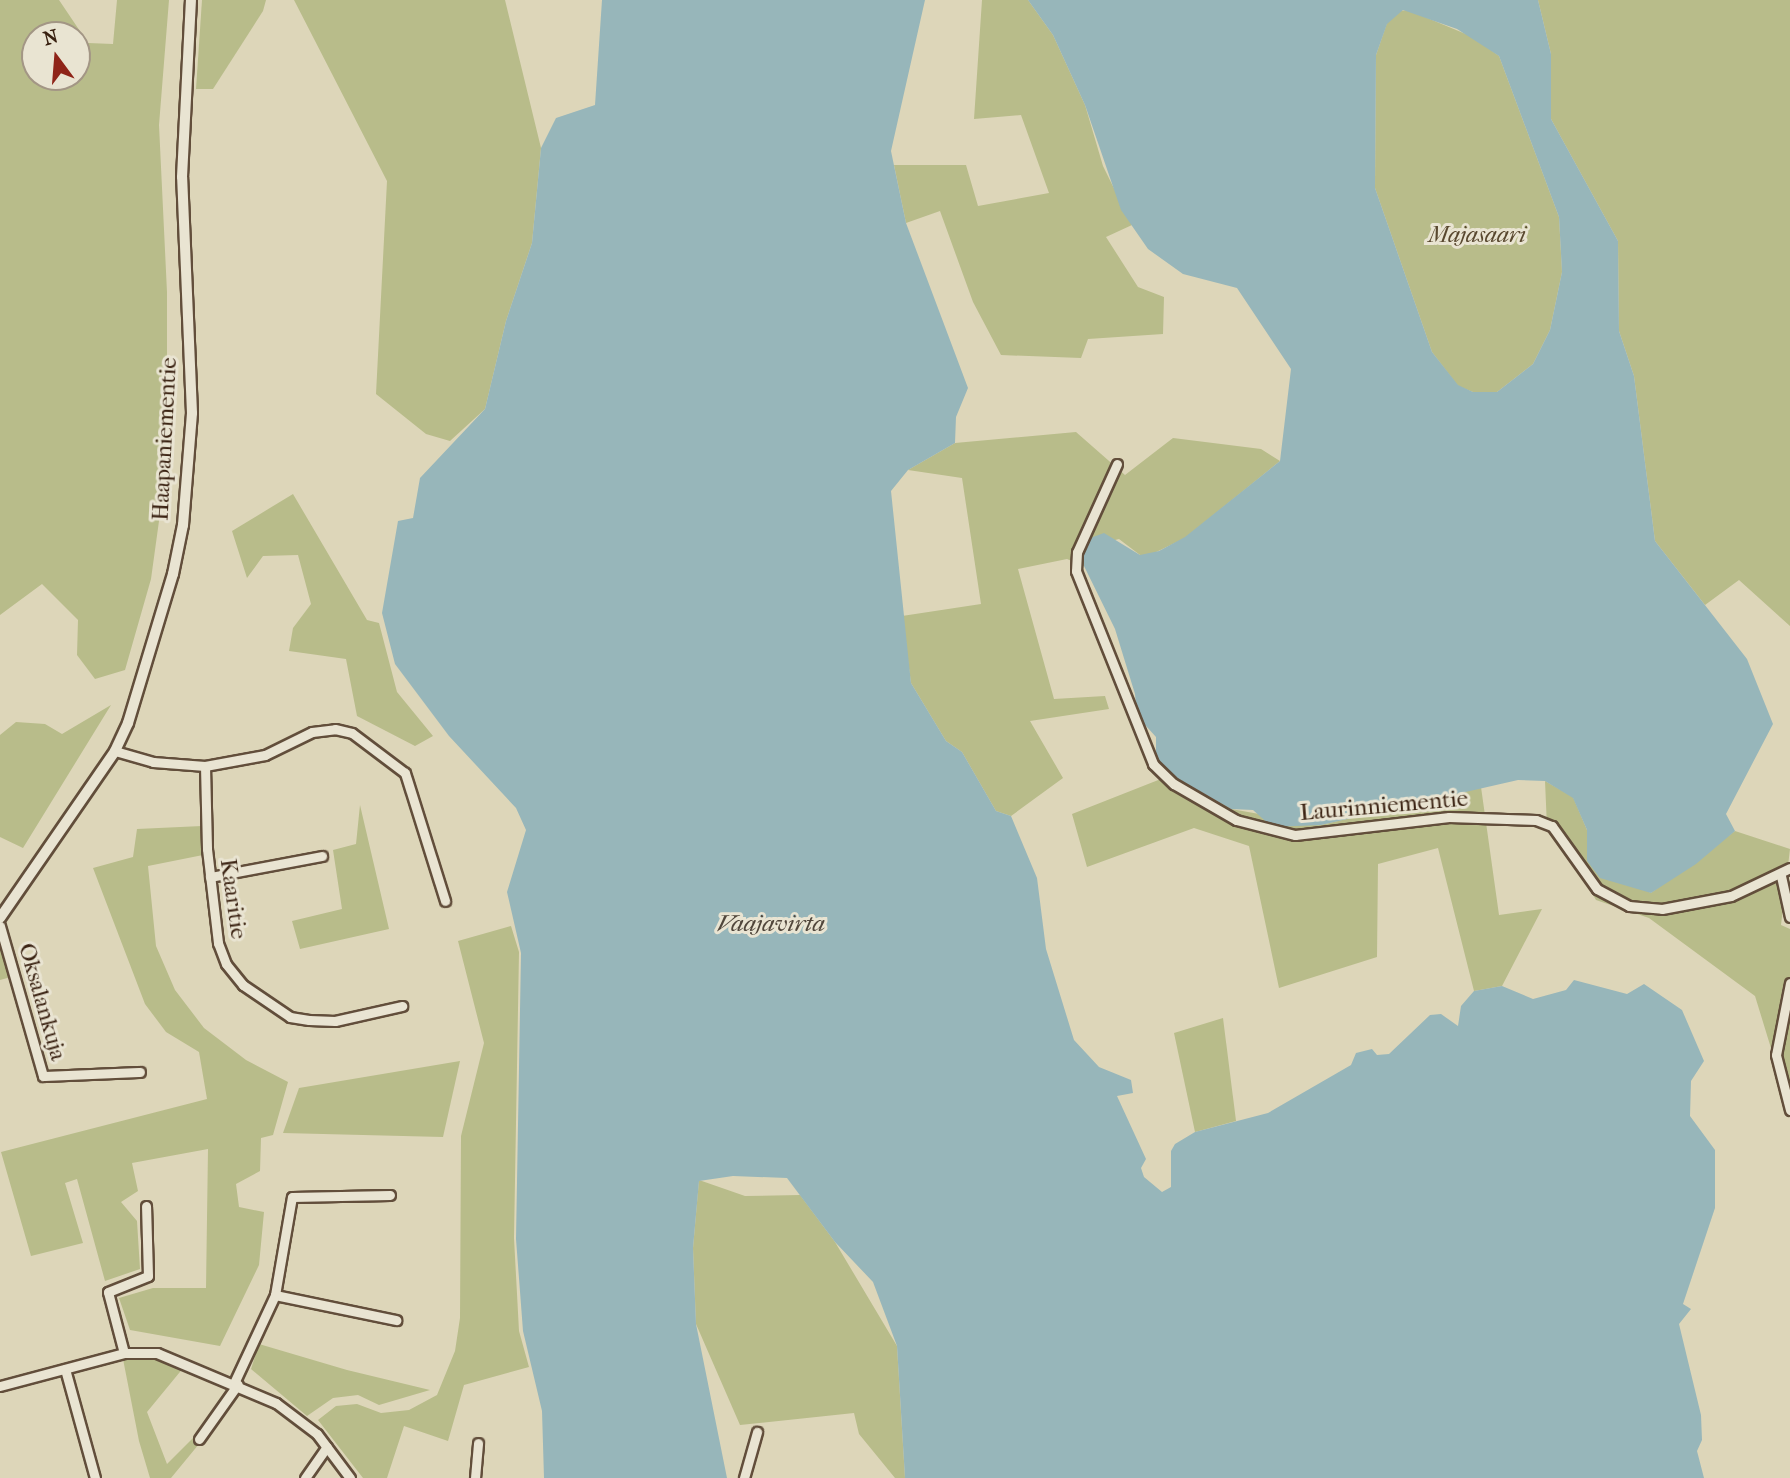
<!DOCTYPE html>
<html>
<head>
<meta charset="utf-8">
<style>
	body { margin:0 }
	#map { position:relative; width:1790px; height:1478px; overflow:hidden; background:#ddd6b9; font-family:"IM FELL French Canon",serif }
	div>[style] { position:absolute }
	.green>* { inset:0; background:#b8bc8a }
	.water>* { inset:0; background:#97b6ba }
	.roads { filter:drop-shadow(2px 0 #624e3b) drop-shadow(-2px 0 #624e3b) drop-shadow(0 2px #624e3b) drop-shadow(0 -2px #624e3b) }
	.minor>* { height:9px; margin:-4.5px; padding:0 4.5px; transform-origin:4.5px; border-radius:4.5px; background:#e9e4d2 }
	.tertiary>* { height:10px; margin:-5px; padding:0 5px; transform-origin:5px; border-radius:5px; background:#e9e4d2 }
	span { translate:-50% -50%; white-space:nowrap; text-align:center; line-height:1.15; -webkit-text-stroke:6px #e9e4d2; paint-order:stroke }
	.park-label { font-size:23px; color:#59482f; font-style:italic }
	.street-label { font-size:23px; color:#392111 }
	.water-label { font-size:24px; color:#50463b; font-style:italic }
	.north { position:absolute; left:21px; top:21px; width:70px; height:70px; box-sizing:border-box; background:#e9e4d2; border:2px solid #a39685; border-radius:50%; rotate:344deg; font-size:19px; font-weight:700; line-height:28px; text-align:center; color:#392111 }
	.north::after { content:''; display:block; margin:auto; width:24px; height:32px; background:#8f2418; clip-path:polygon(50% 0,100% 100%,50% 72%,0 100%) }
</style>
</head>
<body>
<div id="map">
	<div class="green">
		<div style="clip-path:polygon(evenodd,0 0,59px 0,88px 43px,113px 44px,117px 0,169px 0,159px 125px,167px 292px,167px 463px,151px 579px,125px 670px,95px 679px,77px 655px,78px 620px,42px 584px,0 615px,0 0,77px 35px,77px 77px,35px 77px,35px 35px,77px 35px)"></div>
		<div style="clip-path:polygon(202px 0,266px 0,263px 11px,213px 89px,196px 89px)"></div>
		<div style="clip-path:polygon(294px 0,505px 0,541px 148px,532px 243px,506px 321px,485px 409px,450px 441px,426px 434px,376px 394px,387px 181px)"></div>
		<div style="clip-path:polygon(982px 0,1028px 0,1053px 35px,1085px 105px,1103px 166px,1132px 225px,1106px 237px,1138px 287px,1164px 297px,1163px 334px,1088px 339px,1081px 358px,1001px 355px,973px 302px,940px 211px,906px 223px,894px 165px,966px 165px,978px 206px,1049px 193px,1021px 115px,974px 119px)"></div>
		<div style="clip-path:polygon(1538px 0,1790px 0,1790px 626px,1739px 580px,1705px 605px,1655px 541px,1634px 376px,1619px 331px,1618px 241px,1551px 119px,1551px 54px)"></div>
		<div style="clip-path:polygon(1408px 10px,1473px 37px,1499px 56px,1559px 217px,1562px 272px,1550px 330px,1533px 364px,1497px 392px,1473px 392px,1458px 386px,1432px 352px,1375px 188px,1376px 55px,1387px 23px,1399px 11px)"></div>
		<div style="clip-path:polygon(1076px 432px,1125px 475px,1173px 438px,1261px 449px,1280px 461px,1185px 538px,1150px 555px,1140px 555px,1119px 539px,1084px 548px,1084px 566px,1067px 559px,1018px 569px,1054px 699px,1105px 696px,1109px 709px,1030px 721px,1063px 778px,1011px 816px,996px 811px,962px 752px,946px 741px,911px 683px,902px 616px,981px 604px,962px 478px,908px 470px,955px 443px)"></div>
		<div style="clip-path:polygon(293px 494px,367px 620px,379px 623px,397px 692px,433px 736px,415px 746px,357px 716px,346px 659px,289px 651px,293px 628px,311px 604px,298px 555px,263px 556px,247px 578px,232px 531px)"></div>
		<div style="clip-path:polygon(111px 705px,23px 848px,0 837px,0 735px,16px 722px,45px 724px,62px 734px)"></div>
		<div style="clip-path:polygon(1171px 775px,1231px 809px,1321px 825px,1481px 787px,1499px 915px,1542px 909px,1502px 986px,1474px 991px,1438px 848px,1378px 864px,1377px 957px,1279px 988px,1249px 846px,1194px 828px,1087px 867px,1072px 814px)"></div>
		<div style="clip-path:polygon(1545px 781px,1573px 797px,1587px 830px,1587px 861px,1651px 893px,1735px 831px,1790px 849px,1781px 925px,1790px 929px,1790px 1110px,1755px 996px,1649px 918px,1596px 900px,1565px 847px,1547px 827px)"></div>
		<div style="clip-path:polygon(360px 805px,389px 929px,300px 949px,292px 921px,342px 909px,333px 850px,356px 844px)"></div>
		<div style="clip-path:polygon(202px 826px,203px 855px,148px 866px,156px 946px,175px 990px,204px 1028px,246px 1060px,288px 1082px,273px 1135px,261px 1138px,260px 1171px,236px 1184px,239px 1207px,264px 1212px,259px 1265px,220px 1346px,130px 1330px,119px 1298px,153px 1288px,206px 1288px,208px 1149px,132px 1163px,138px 1191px,121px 1202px,137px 1221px,140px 1269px,105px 1281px,77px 1179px,65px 1183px,83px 1243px,31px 1256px,1px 1152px,207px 1099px,199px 1052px,166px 1032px,145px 1004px,93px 868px,133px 857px,137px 829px)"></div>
		<div style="clip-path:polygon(511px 926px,519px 952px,514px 1238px,519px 1331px,529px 1367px,464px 1385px,448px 1441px,404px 1426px,387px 1478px,363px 1478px,318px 1420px,336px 1406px,357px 1404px,381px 1413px,409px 1410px,437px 1395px,455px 1351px,460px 1318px,461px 1136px,484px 1043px,458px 941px)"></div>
		<div style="clip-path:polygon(0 937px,11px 977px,0 980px)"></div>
		<div style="clip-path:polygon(1223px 1018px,1236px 1121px,1195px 1132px,1174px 1033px)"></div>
		<div style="clip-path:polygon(460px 1061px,443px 1137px,283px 1133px,299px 1088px)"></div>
		<div style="clip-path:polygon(699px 1180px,745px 1196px,800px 1195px,835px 1242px,897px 1346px,905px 1478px,895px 1478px,859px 1434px,854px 1413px,740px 1425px,696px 1324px,693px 1248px)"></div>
		<div style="clip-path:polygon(259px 1344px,347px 1370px,430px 1390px,379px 1405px,358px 1395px,333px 1398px,307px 1416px,251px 1369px)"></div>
		<div style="clip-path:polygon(141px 1356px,184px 1367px,147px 1412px,167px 1464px,193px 1438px,199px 1444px,171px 1478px,150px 1478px,139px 1441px,123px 1359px)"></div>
	</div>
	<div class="water">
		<div style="clip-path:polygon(602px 0,925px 0,891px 151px,906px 223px,968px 388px,956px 417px,955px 443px,908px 470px,891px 491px,911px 683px,946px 741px,962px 752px,996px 811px,1011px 816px,1037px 878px,1046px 949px,1074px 1040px,1099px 1067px,1131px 1080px,1133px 1093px,1117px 1096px,1146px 1159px,1141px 1168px,1144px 1177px,1162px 1192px,1171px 1187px,1171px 1151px,1175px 1144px,1195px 1132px,1268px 1113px,1351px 1065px,1356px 1053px,1372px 1049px,1377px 1055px,1389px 1054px,1430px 1015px,1441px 1014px,1458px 1026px,1461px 1006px,1474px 991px,1502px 986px,1533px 999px,1566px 990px,1574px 980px,1627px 994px,1644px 984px,1682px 1010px,1704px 1061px,1691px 1081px,1690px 1116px,1715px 1150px,1715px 1208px,1683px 1304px,1691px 1309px,1679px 1324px,1701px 1415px,1702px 1440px,1697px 1451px,1704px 1478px,905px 1478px,897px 1346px,873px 1282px,835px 1242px,787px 1178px,733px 1176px,699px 1181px,693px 1248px,696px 1324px,727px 1478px,544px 1478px,542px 1411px,523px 1331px,516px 1239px,521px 953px,507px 892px,526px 830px,516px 808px,449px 736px,395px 664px,382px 613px,398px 521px,413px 518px,420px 478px,485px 409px,506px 321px,532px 243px,541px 148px,556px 118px,595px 105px)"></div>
		<div style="clip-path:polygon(evenodd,1028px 0,1538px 0,1551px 54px,1551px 119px,1618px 241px,1619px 331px,1634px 376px,1655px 541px,1747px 659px,1773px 724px,1726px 814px,1735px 831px,1696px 864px,1651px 893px,1600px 878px,1587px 861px,1587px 830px,1573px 798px,1545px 781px,1518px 780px,1321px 825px,1272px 827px,1253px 810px,1231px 809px,1171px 775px,1156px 758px,1156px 737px,1137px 716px,1135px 694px,1115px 629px,1084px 566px,1084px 548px,1093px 537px,1104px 533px,1140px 555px,1159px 551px,1185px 537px,1280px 461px,1291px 369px,1237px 288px,1183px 274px,1148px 249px,1121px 210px,1085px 105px,1053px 35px,1028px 0,1403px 10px,1457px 29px,1499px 56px,1559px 217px,1562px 272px,1550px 330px,1533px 364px,1497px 392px,1473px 392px,1458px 385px,1432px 352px,1375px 188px,1376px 55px,1387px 24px,1403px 10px)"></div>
	</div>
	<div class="roads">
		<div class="minor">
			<div style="left:1117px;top:464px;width:97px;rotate:114.4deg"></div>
			<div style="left:1077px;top:552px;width:19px;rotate:93deg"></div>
			<div style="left:1076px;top:571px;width:208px;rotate:68.2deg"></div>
			<div style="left:1153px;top:764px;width:29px;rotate:44deg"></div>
			<div style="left:1174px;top:784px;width:72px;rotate:30.1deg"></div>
			<div style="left:1236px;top:820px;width:61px;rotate:14.3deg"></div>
			<div style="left:1295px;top:835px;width:155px;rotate:-6.7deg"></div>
			<div style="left:1449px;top:817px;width:87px;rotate:2deg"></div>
			<div style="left:1536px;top:820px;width:17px;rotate:21deg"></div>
			<div style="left:1552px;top:826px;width:77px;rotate:54.5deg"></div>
			<div style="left:1597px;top:889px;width:36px;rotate:28deg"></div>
			<div style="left:1629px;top:906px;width:33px;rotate:5deg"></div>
			<div style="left:1662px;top:909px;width:70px;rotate:-10.7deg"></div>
			<div style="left:1731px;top:896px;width:65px;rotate:-25.4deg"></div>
			<div style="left:115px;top:751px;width:40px;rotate:16deg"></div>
			<div style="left:153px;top:762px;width:52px;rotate:4.4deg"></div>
			<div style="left:205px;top:766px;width:61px;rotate:-10.4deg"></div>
			<div style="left:265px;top:755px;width:52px;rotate:-26.1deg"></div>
			<div style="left:312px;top:732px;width:23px;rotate:-7deg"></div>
			<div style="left:335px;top:729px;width:17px;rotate:13deg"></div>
			<div style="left:352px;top:733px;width:66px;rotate:37deg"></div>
			<div style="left:405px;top:773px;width:134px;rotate:72.6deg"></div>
			<div style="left:205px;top:766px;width:83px;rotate:88.6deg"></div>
			<div style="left:207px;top:849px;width:95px;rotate:83.3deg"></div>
			<div style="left:218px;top:943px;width:22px;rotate:69deg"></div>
			<div style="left:226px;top:964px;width:27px;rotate:51deg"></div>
			<div style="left:243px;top:985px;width:57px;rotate:34.2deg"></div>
			<div style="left:290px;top:1017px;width:19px;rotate:9deg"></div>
			<div style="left:309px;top:1020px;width:26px;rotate:2deg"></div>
			<div style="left:335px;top:1021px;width:69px;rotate:-12.6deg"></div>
			<div style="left:1781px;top:876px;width:42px;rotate:77.6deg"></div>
			<div style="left:210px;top:877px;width:114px;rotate:-10.6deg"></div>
			<div style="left:0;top:926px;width:156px;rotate:74deg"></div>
			<div style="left:43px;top:1076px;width:97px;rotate:-2.4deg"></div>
			<div style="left:1790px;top:983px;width:73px;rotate:101deg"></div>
			<div style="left:1776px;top:1055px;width:57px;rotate:75.7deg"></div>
			<div style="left:275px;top:1295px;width:124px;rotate:11.7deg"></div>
			<div style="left:124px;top:1353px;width:63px;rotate:-104.7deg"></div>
			<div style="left:108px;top:1292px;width:43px;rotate:-21.8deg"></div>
			<div style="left:148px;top:1276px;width:70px;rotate:-91.6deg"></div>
			<div style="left:65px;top:1369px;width:113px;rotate:74.6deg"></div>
			<div style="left:234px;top:1383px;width:97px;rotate:-65deg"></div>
			<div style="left:275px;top:1295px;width:99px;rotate:-80.2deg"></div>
			<div style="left:292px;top:1197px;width:98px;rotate:-1.2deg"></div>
			<div style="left:0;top:1386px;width:128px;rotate:-14.9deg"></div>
			<div style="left:124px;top:1353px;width:33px"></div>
			<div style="left:157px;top:1353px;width:129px;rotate:22.8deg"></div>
			<div style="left:276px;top:1403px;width:51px;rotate:37.1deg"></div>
			<div style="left:317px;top:1434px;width:55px;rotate:53.1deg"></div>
			<div style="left:199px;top:1439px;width:67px;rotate:-54.7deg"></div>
			<div style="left:305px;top:1478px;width:38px;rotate:-55deg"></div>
			<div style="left:475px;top:1478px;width:35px;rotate:-85deg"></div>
			<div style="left:744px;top:1478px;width:48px;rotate:-74.2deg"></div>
		</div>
		<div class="tertiary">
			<div style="left:0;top:918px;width:203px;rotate:-55.4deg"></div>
			<div style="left:115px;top:751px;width:31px;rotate:-65deg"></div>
			<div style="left:128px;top:723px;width:156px;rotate:-73.2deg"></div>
			<div style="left:173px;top:574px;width:50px;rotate:-78.5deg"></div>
			<div style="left:183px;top:525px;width:112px;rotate:-85.4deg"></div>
			<div style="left:192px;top:413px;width:236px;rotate:-92.4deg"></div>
			<div style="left:182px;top:177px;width:177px;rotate:-87.1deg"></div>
		</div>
	</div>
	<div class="park-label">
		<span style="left:1477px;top:235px">Majasaari</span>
	</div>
	<div class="street-label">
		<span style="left:165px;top:439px;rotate:-87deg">Haapaniementie</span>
		<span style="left:1384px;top:806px;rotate:-5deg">Laurinniementie</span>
		<span style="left:233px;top:899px;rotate:82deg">Kaaritie</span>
		<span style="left:42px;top:1002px;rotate:74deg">Oksalankuja</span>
	</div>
	<div class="water-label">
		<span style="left:771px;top:924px">Vaajavirta</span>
	</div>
	<div class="north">N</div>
</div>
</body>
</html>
